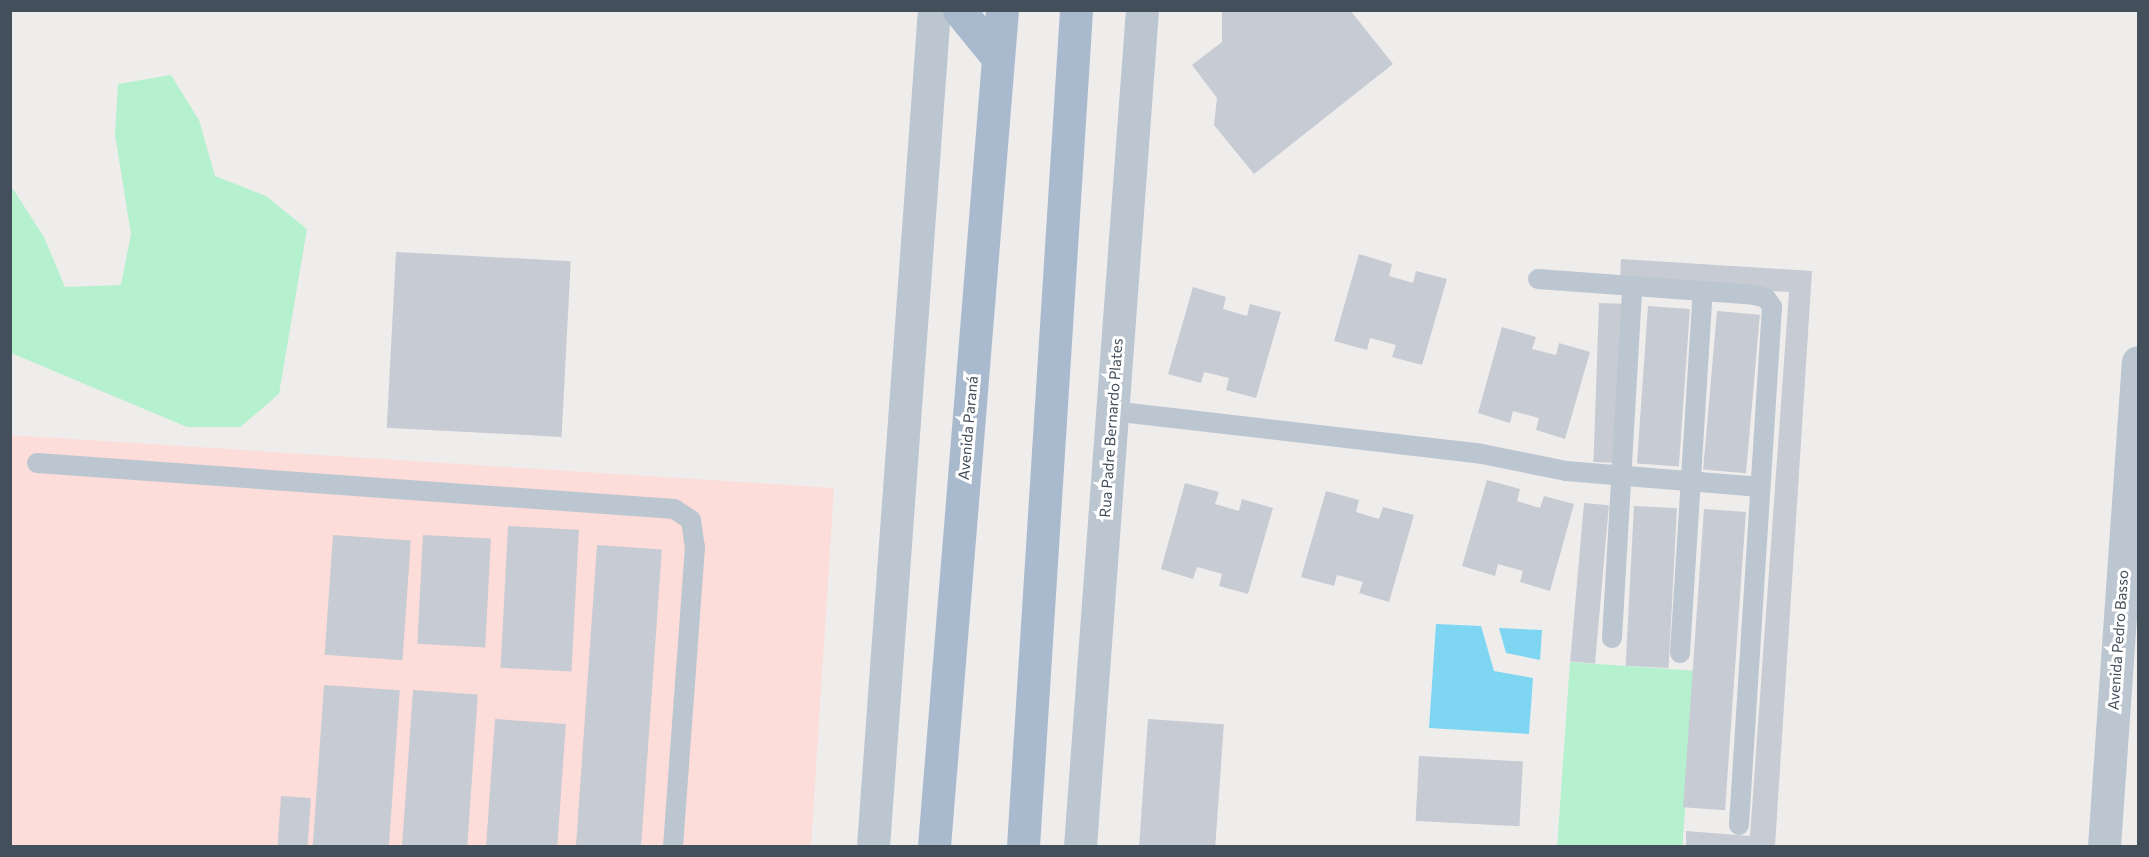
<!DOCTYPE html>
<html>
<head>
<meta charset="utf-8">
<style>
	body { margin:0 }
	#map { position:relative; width:2149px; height:857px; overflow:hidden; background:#efecec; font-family:Commissioner,sans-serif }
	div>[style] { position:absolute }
	.medical>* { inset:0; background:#fcddd9 }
	.green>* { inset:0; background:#b6f1cf; transform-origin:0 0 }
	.water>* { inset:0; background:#7fd6f2 }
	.building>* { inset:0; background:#c7cbd3; transform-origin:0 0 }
	.service>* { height:20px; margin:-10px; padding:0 10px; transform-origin:10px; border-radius:10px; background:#bbc6d0 }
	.minor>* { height:33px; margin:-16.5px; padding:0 16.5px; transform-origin:16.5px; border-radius:16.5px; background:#bbc6d0 }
	.primary>* { height:33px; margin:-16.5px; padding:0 16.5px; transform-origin:16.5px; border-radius:16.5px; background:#a9bace }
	span { translate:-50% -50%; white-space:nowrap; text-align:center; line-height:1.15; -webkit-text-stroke:6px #fff; paint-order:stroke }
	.street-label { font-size:15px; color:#434f5b }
	.frame { position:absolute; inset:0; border:12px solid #434f5b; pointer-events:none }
</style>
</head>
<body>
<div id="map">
	<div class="medical">
		<div style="clip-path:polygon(10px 435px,834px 488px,811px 846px,11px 846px)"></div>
	</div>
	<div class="green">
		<div style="clip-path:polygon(171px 75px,199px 120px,215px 176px,266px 196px,307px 229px,279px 394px,240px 427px,187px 427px,11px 353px,11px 186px,44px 237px,65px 287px,121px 285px,131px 234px,115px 135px,118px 84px)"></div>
		<div style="left:1570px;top:662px;width:125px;height:184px;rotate:4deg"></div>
	</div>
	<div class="water">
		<div style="clip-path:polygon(1436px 624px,1481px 626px,1494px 671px,1533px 678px,1529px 734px,1429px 728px)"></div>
		<div style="clip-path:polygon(1499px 628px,1542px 630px,1540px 660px,1506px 653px)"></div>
	</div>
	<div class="building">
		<div style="clip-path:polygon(1222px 10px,1350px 10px,1393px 64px,1254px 174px,1214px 125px,1217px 98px,1192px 65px,1222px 42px)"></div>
		<div style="left:396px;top:252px;width:175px;height:176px;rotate:3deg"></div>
		<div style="clip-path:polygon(1359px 254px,1392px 264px,1389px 276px,1413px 283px,1416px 271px,1447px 279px,1422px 365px,1392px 357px,1396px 345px,1370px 338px,1367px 350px,1334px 341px)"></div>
		<div style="clip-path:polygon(1621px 259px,1812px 271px,1775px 846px,1686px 846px,1686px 831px,1750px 836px,1789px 292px,1620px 282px)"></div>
		<div style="clip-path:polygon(1193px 287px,1226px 297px,1223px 309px,1247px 316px,1250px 304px,1281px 312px,1256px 398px,1226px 390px,1229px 378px,1204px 372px,1201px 383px,1168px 374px)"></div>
		<div style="left:1599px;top:303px;width:24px;height:159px;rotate:2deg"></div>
		<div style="left:1648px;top:306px;width:42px;height:158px;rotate:4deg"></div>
		<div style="left:1717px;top:311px;width:43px;height:159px;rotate:5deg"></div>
		<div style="clip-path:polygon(1502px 327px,1536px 337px,1532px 349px,1556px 355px,1559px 343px,1590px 352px,1565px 439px,1536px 430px,1539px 418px,1513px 411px,1510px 423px,1478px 413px)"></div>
		<div style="clip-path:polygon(1487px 480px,1520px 489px,1517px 501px,1540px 508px,1544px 496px,1574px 504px,1550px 591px,1520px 582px,1523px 571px,1498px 564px,1495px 576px,1462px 566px)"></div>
		<div style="clip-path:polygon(1185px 483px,1219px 492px,1215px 504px,1239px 511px,1242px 499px,1273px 508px,1248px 594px,1219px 586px,1222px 574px,1197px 567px,1193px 579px,1161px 569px)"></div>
		<div style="clip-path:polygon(1326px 491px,1359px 500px,1356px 512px,1379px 519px,1383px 507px,1414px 515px,1389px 602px,1359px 593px,1363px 582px,1337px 575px,1334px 586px,1301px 577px)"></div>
		<div style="left:1584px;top:503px;width:25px;height:159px;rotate:5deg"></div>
		<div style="left:1634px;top:506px;width:43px;height:160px;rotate:3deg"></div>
		<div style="left:1704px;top:509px;width:42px;height:299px;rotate:4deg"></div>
		<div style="left:508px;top:526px;width:71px;height:142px;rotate:3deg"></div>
		<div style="left:333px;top:535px;width:78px;height:120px;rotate:4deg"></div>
		<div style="left:423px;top:535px;width:68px;height:109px;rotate:3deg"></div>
		<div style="left:597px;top:545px;width:65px;height:302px;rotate:4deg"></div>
		<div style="left:324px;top:685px;width:76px;height:161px;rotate:4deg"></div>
		<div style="left:413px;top:690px;width:65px;height:156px;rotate:4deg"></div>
		<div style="left:495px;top:719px;width:71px;height:127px;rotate:4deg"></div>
		<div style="left:1148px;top:719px;width:76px;height:127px;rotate:4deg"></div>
		<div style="left:1419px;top:756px;width:104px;height:65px;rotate:3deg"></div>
		<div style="left:281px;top:796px;width:30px;height:50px;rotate:4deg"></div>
	</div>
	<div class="service">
		<div style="left:1538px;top:279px;width:217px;rotate:4.2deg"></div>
		<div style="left:1754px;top:295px;width:12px;rotate:14deg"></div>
		<div style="left:1766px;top:298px;width:11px;rotate:56deg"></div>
		<div style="left:1772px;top:307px;width:519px;rotate:93.65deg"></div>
		<div style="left:1112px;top:411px;width:372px;rotate:6.6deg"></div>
		<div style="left:1482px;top:454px;width:86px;rotate:11.4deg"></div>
		<div style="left:1566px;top:471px;width:195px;rotate:4.7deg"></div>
		<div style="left:37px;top:463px;width:639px;rotate:4.13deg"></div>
		<div style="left:674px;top:509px;width:20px;rotate:33deg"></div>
		<div style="left:691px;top:520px;width:27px;rotate:82deg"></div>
		<div style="left:695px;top:547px;width:300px;rotate:94.2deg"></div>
		<div style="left:1612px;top:638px;width:353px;rotate:-86.7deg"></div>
		<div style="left:1680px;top:653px;width:363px;rotate:-86.4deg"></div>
	</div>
	<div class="minor">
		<div style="left:873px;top:846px;width:838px;rotate:-85.83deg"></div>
		<div style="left:1080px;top:846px;width:838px;rotate:-85.76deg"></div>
		<div style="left:2104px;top:846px;width:485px;rotate:-86deg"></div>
	</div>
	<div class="primary">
		<div style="left:959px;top:10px;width:62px;rotate:50.9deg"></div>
		<div style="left:934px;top:846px;width:839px;rotate:-85.35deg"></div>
		<div style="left:1023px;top:846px;width:838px;rotate:-86.37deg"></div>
	</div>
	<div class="street-label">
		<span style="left:968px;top:428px;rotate:-85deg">Avenida Paraná</span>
		<span style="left:1111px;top:428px;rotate:-86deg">Rua Padre Bernardo Plates</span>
		<span style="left:2118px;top:640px;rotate:-86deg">Avenida Pedro Basso</span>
	</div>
	<div class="frame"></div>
</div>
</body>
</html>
